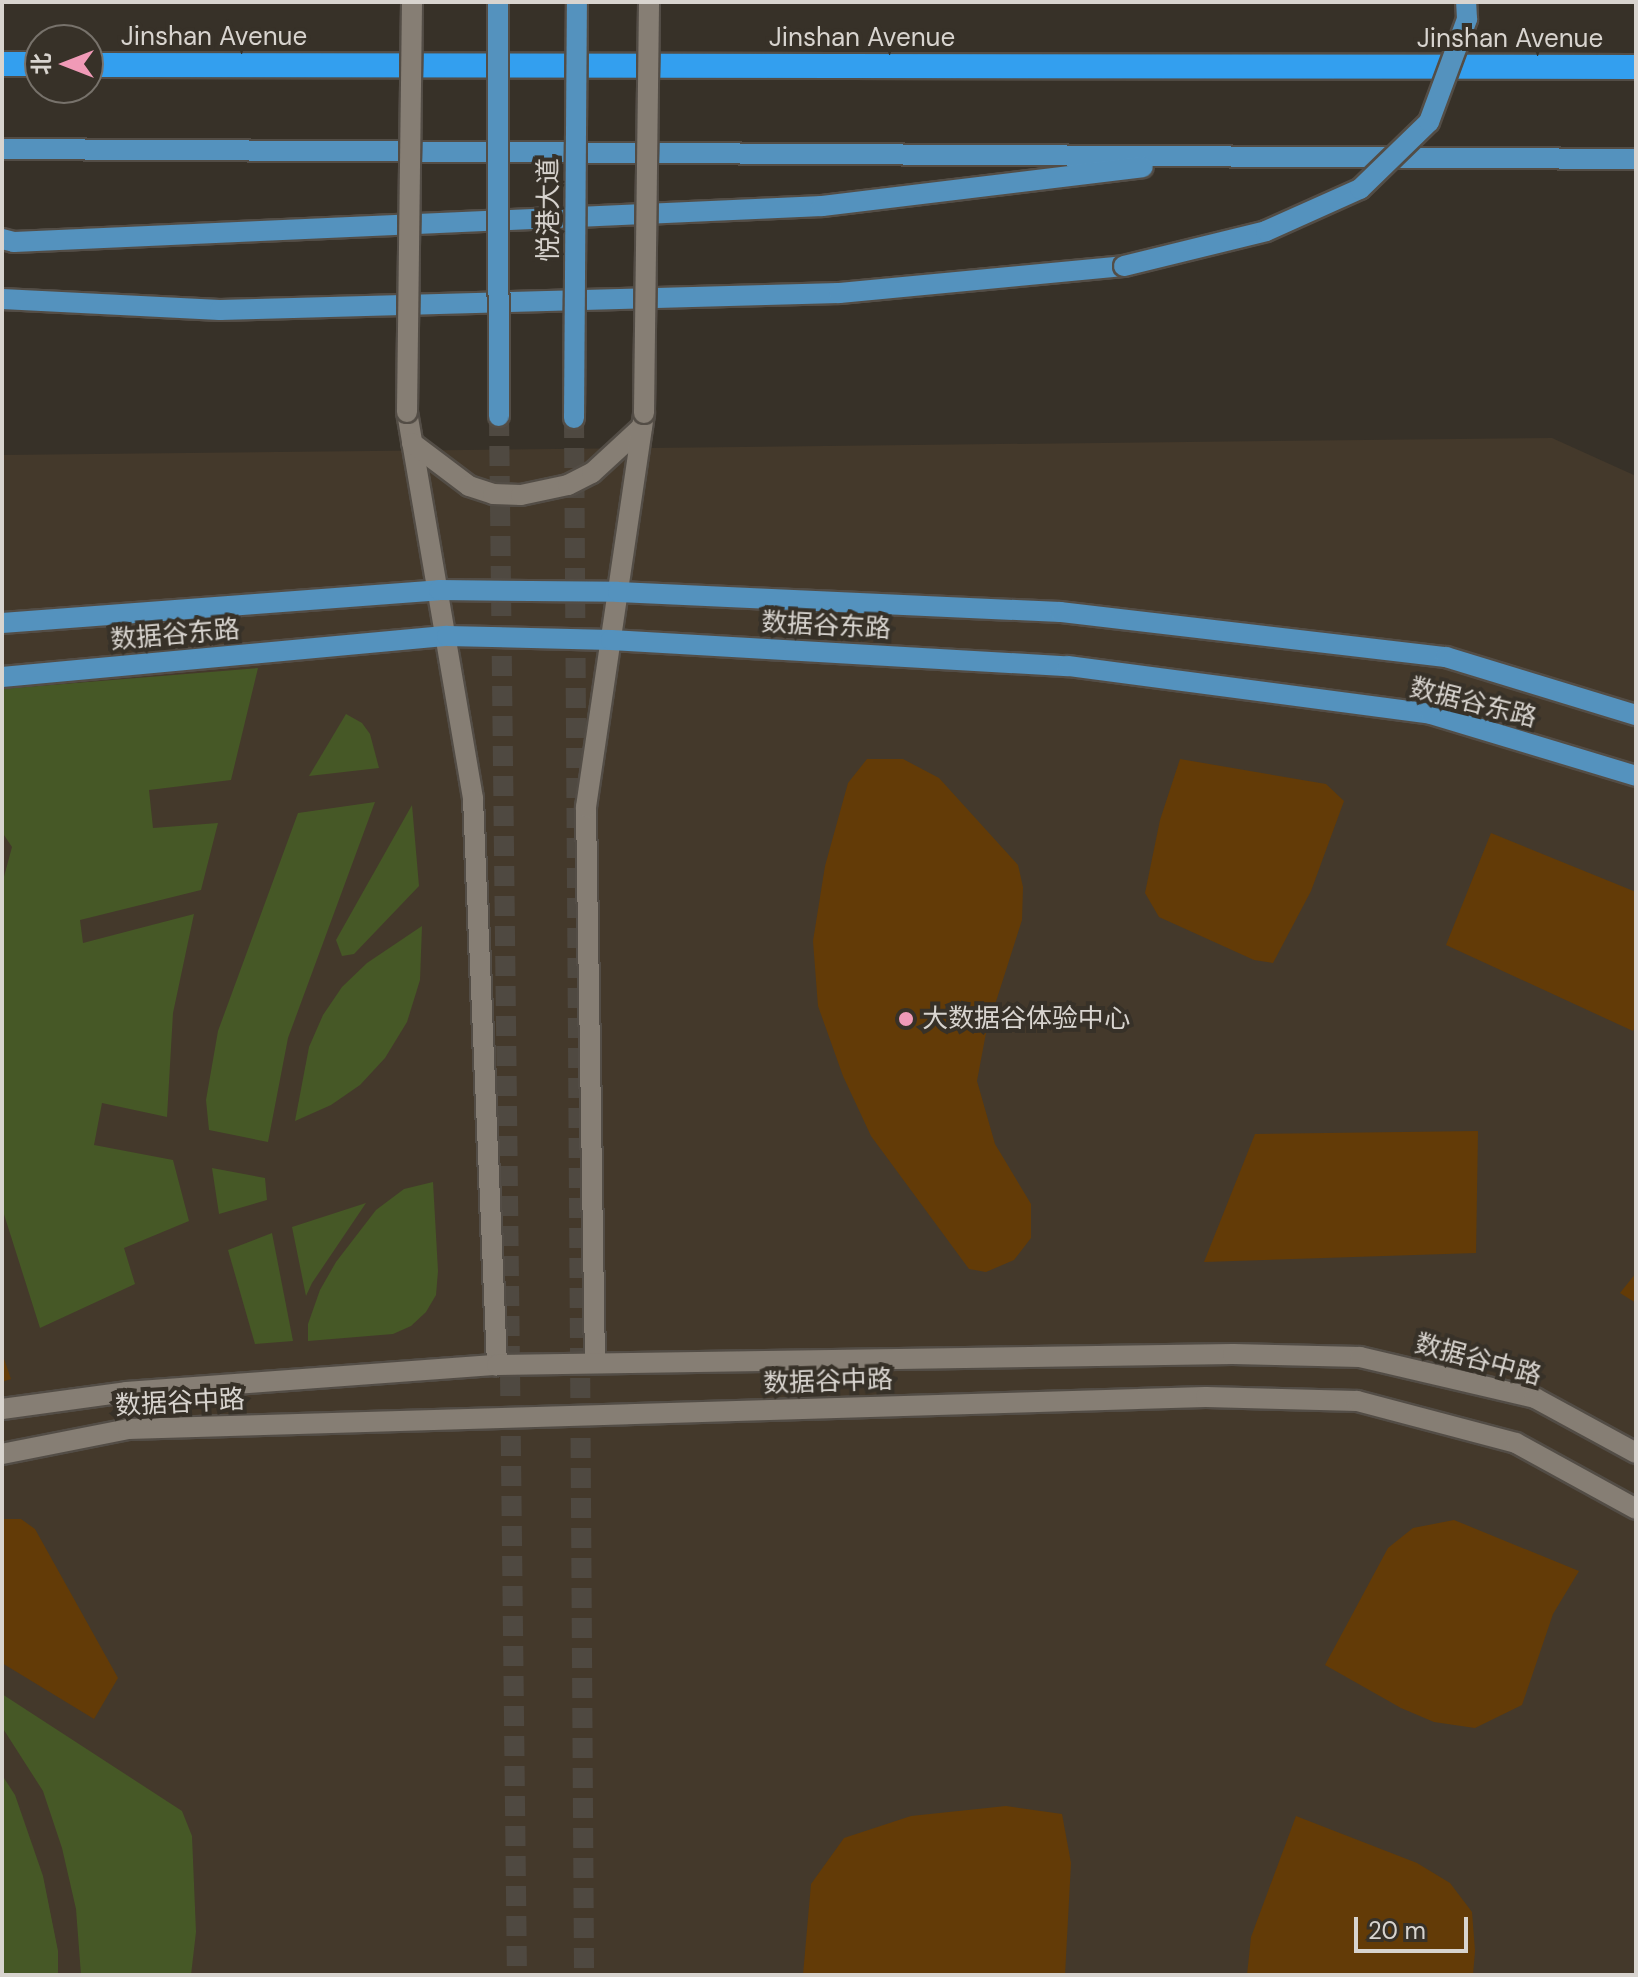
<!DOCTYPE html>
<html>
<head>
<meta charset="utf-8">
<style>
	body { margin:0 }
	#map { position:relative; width:1638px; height:1977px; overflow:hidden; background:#373128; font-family:"DM Sans","Noto Sans SC",sans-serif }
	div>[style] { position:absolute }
	.built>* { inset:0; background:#44392b }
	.green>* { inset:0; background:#465826 }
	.building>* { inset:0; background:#633b07 }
	.major-tunnel>* { height:20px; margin-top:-10px; transform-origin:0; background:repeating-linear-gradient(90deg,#4f4941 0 20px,transparent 0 30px) }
	.roads { filter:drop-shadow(2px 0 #534d46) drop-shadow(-2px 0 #534d46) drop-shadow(0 2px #534d46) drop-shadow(0 -2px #534d46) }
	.minor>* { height:20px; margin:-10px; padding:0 10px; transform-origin:10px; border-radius:10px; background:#867e74 }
	.major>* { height:20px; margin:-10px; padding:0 10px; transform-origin:10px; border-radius:10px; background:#5492be }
	.highway>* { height:24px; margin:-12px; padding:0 12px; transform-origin:12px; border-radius:12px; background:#339fef }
	.bridges { filter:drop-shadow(2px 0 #534d46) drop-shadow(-2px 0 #534d46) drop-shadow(0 2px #534d46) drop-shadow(0 -2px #534d46) }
	.minor-bridge>* { height:20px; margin:-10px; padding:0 10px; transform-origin:10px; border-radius:10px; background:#867e74 }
	.major-bridge>* { height:20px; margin:-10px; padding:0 10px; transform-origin:10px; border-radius:10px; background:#5492be }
	.dots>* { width:22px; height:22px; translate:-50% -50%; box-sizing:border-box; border:4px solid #373128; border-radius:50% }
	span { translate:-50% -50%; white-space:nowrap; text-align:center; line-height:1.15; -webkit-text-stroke:8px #373128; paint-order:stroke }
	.street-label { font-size:26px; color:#d8d4cf }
	.poi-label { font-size:26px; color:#d8d4cf }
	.left { translate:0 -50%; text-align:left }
	.frame { position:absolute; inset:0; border:4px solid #d8d4cf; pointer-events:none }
	.north { position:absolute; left:24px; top:24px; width:80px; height:80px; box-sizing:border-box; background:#373128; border:2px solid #77726b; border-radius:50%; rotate:270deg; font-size:22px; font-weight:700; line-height:32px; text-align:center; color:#d8d4cf }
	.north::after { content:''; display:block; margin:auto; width:28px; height:36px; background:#f09ab7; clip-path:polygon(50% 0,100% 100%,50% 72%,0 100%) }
	.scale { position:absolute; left:1354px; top:1917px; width:114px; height:36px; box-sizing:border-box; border:4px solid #d8d4cf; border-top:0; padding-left:10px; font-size:24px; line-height:28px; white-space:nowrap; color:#d8d4cf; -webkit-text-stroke:6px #373128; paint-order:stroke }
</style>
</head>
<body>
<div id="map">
	<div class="built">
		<div style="clip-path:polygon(1552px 438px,1636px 476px,1636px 1975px,2px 1975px,2px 455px)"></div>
	</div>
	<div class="green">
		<div style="clip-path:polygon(258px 668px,231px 780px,149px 790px,153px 828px,218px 823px,201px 890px,80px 920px,83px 943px,194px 914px,173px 1013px,167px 1117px,102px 1103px,94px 1145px,173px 1160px,189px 1221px,124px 1248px,135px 1284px,40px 1328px,2px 1208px,2px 884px,12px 847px,2px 832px,2px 689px)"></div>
		<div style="clip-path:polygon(346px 714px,362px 723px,370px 734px,379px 768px,309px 776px)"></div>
		<div style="clip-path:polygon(375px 802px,288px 1038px,268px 1142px,209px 1130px,206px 1100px,218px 1031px,298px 813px)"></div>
		<div style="clip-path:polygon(412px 805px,419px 886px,354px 954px,342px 956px,336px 940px)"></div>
		<div style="clip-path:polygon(422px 926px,420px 980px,407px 1022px,385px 1058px,360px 1085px,331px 1105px,295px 1121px,309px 1047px,323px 1015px,342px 987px,367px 963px)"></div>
		<div style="clip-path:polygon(212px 1168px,265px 1178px,267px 1200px,219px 1214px)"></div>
		<div style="clip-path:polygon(433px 1182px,438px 1271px,436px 1295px,426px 1312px,411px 1326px,393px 1334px,308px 1341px,308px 1324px,320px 1290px,336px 1262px,376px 1210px,404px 1189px)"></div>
		<div style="clip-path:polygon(366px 1203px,312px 1283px,306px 1296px,292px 1227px)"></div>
		<div style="clip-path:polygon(272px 1233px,293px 1341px,255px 1344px,228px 1250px)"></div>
		<div style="clip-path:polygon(2px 1694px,182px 1811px,192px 1836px,196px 1932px,191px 1975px,81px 1975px,76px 1909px,62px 1848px,43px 1791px,2px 1727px)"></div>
		<div style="clip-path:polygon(2px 1775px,15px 1795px,43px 1876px,58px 1951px,58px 1975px,2px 1975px)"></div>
	</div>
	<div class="building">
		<div style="clip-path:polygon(867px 759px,903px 759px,939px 778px,1018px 865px,1023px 887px,1022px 920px,986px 1033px,977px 1081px,995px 1144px,1031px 1204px,1031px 1238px,1014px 1260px,986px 1272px,969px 1269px,871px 1136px,843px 1076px,818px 1006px,813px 941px,825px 866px,848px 783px)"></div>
		<div style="clip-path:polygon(1180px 759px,1326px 784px,1344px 801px,1311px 891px,1273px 963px,1254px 960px,1159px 917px,1145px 893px,1160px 820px)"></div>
		<div style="clip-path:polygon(1491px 833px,1636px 892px,1636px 1024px,1633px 1031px,1446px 945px)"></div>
		<div style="clip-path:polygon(1478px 1131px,1476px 1253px,1204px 1262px,1255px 1134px)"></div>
		<div style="clip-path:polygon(1636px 1273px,1636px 1303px,1620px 1293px)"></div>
		<div style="clip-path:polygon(2px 1353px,11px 1379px,2px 1382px)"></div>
		<div style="clip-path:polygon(2px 1519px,21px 1519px,35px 1529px,118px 1678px,94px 1719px,2px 1663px)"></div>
		<div style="clip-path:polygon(1454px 1520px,1579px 1571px,1553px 1614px,1522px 1705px,1475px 1728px,1434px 1722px,1401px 1708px,1325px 1665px,1388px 1548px,1413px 1528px)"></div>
		<div style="clip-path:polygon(1006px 1806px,1062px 1814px,1071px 1863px,1065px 1975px,803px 1975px,811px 1884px,844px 1838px,911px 1816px)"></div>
		<div style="clip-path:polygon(1296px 1816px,1417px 1863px,1450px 1883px,1472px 1912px,1475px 1951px,1473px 1975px,1247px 1975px,1251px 1937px)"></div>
	</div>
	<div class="major-tunnel">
		<div style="left:499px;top:416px;width:1559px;rotate:89.34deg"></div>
		<div style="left:574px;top:418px;width:1557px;rotate:89.63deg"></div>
	</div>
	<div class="roads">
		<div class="minor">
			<div style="left:407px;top:412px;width:393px;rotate:80.3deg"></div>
			<div style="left:473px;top:799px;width:567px;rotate:87.57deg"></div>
			<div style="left:412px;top:443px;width:71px;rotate:37deg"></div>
			<div style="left:469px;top:486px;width:25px;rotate:18deg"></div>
			<div style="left:493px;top:494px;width:28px;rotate:2deg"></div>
			<div style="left:521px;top:495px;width:48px;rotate:-12deg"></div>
			<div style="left:568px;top:485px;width:27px;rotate:-27deg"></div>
			<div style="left:592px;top:473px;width:68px;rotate:-42.6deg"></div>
			<div style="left:595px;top:1363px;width:556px;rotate:-90.93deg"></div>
			<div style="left:586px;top:807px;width:398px;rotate:-81.6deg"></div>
			<div style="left:2px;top:1409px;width:125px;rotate:-7.8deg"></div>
			<div style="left:126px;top:1392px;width:372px;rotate:-4.2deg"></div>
			<div style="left:497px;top:1365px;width:736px;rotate:-0.86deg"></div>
			<div style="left:1233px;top:1354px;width:127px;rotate:1.4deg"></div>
			<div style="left:1360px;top:1357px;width:180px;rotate:13.2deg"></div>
			<div style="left:1535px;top:1398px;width:115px;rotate:28.6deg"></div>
			<div style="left:2px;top:1454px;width:128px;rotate:-11.2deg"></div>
			<div style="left:128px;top:1429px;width:1078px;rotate:-1.7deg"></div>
			<div style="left:1206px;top:1397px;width:151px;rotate:1.5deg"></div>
			<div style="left:1357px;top:1401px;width:164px;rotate:14.8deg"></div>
			<div style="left:1516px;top:1443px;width:137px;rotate:28.8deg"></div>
		</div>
		<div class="major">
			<div style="left:2px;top:149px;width:1634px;rotate:0.35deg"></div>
			<div style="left:2px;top:239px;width:12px;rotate:14deg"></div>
			<div style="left:14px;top:242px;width:809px;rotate:-2.55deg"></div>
			<div style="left:822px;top:206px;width:323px;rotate:-6.9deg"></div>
			<div style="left:2px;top:299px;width:218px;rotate:2.9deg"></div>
			<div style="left:220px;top:310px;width:619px;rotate:-1.57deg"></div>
			<div style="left:839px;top:293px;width:286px;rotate:-5.4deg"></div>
			<div style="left:2px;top:623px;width:438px;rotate:-4.3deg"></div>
			<div style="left:439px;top:590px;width:179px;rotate:0.6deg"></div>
			<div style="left:618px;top:592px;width:443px;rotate:2.6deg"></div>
			<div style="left:1061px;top:612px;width:388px;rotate:6.7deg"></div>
			<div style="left:1446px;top:657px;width:199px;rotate:17deg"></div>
			<div style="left:2px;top:677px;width:447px;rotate:-5.3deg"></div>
			<div style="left:447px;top:636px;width:164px;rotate:1.4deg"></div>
			<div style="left:611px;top:640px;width:458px;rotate:3.3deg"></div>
			<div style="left:1068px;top:666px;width:366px;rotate:7.5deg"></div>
			<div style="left:1431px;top:714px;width:214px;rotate:16.8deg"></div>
		</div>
		<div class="highway">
			<div style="left:2px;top:64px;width:38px"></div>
			<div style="left:88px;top:65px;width:1548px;rotate:0.07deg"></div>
		</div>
	</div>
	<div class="bridges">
		<div class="minor-bridge">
			<div style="left:407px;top:412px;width:410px;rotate:-89.3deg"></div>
			<div style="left:644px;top:413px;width:411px;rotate:-89.3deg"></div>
		</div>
		<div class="major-bridge">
			<div style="left:498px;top:2px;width:414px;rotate:89.9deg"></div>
			<div style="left:1124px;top:266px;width:146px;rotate:-13.8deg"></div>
			<div style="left:1266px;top:231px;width:103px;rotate:-24.1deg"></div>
			<div style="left:1360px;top:189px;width:96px;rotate:-44.2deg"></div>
			<div style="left:1429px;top:122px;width:110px;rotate:-69.7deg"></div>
			<div style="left:1467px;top:19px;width:17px;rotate:-93deg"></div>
			<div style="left:574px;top:418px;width:416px;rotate:-89.6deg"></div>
		</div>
	</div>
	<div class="dots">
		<div style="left:906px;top:1019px;background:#f09ab7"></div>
	</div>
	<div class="street-label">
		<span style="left:214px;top:37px">Jinshan Avenue</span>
		<span style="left:862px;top:38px">Jinshan Avenue</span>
		<span style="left:1510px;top:39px">Jinshan Avenue</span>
		<span style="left:549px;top:210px;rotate:-90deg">悦港大道</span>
		<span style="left:826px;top:626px;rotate:3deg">数据谷东路</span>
		<span style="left:175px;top:635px;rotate:-5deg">数据谷东路</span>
		<span style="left:1473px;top:703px;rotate:14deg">数据谷东路</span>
		<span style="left:1478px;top:1360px;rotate:15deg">数据谷中路</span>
		<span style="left:828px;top:1382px;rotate:-2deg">数据谷中路</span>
		<span style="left:180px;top:1403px;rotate:-3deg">数据谷中路</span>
	</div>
	<div class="poi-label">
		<span class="left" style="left:922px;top:1019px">大数据谷体验中心</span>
	</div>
	<div class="frame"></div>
	<div class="north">北</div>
	<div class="scale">20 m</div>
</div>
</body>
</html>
